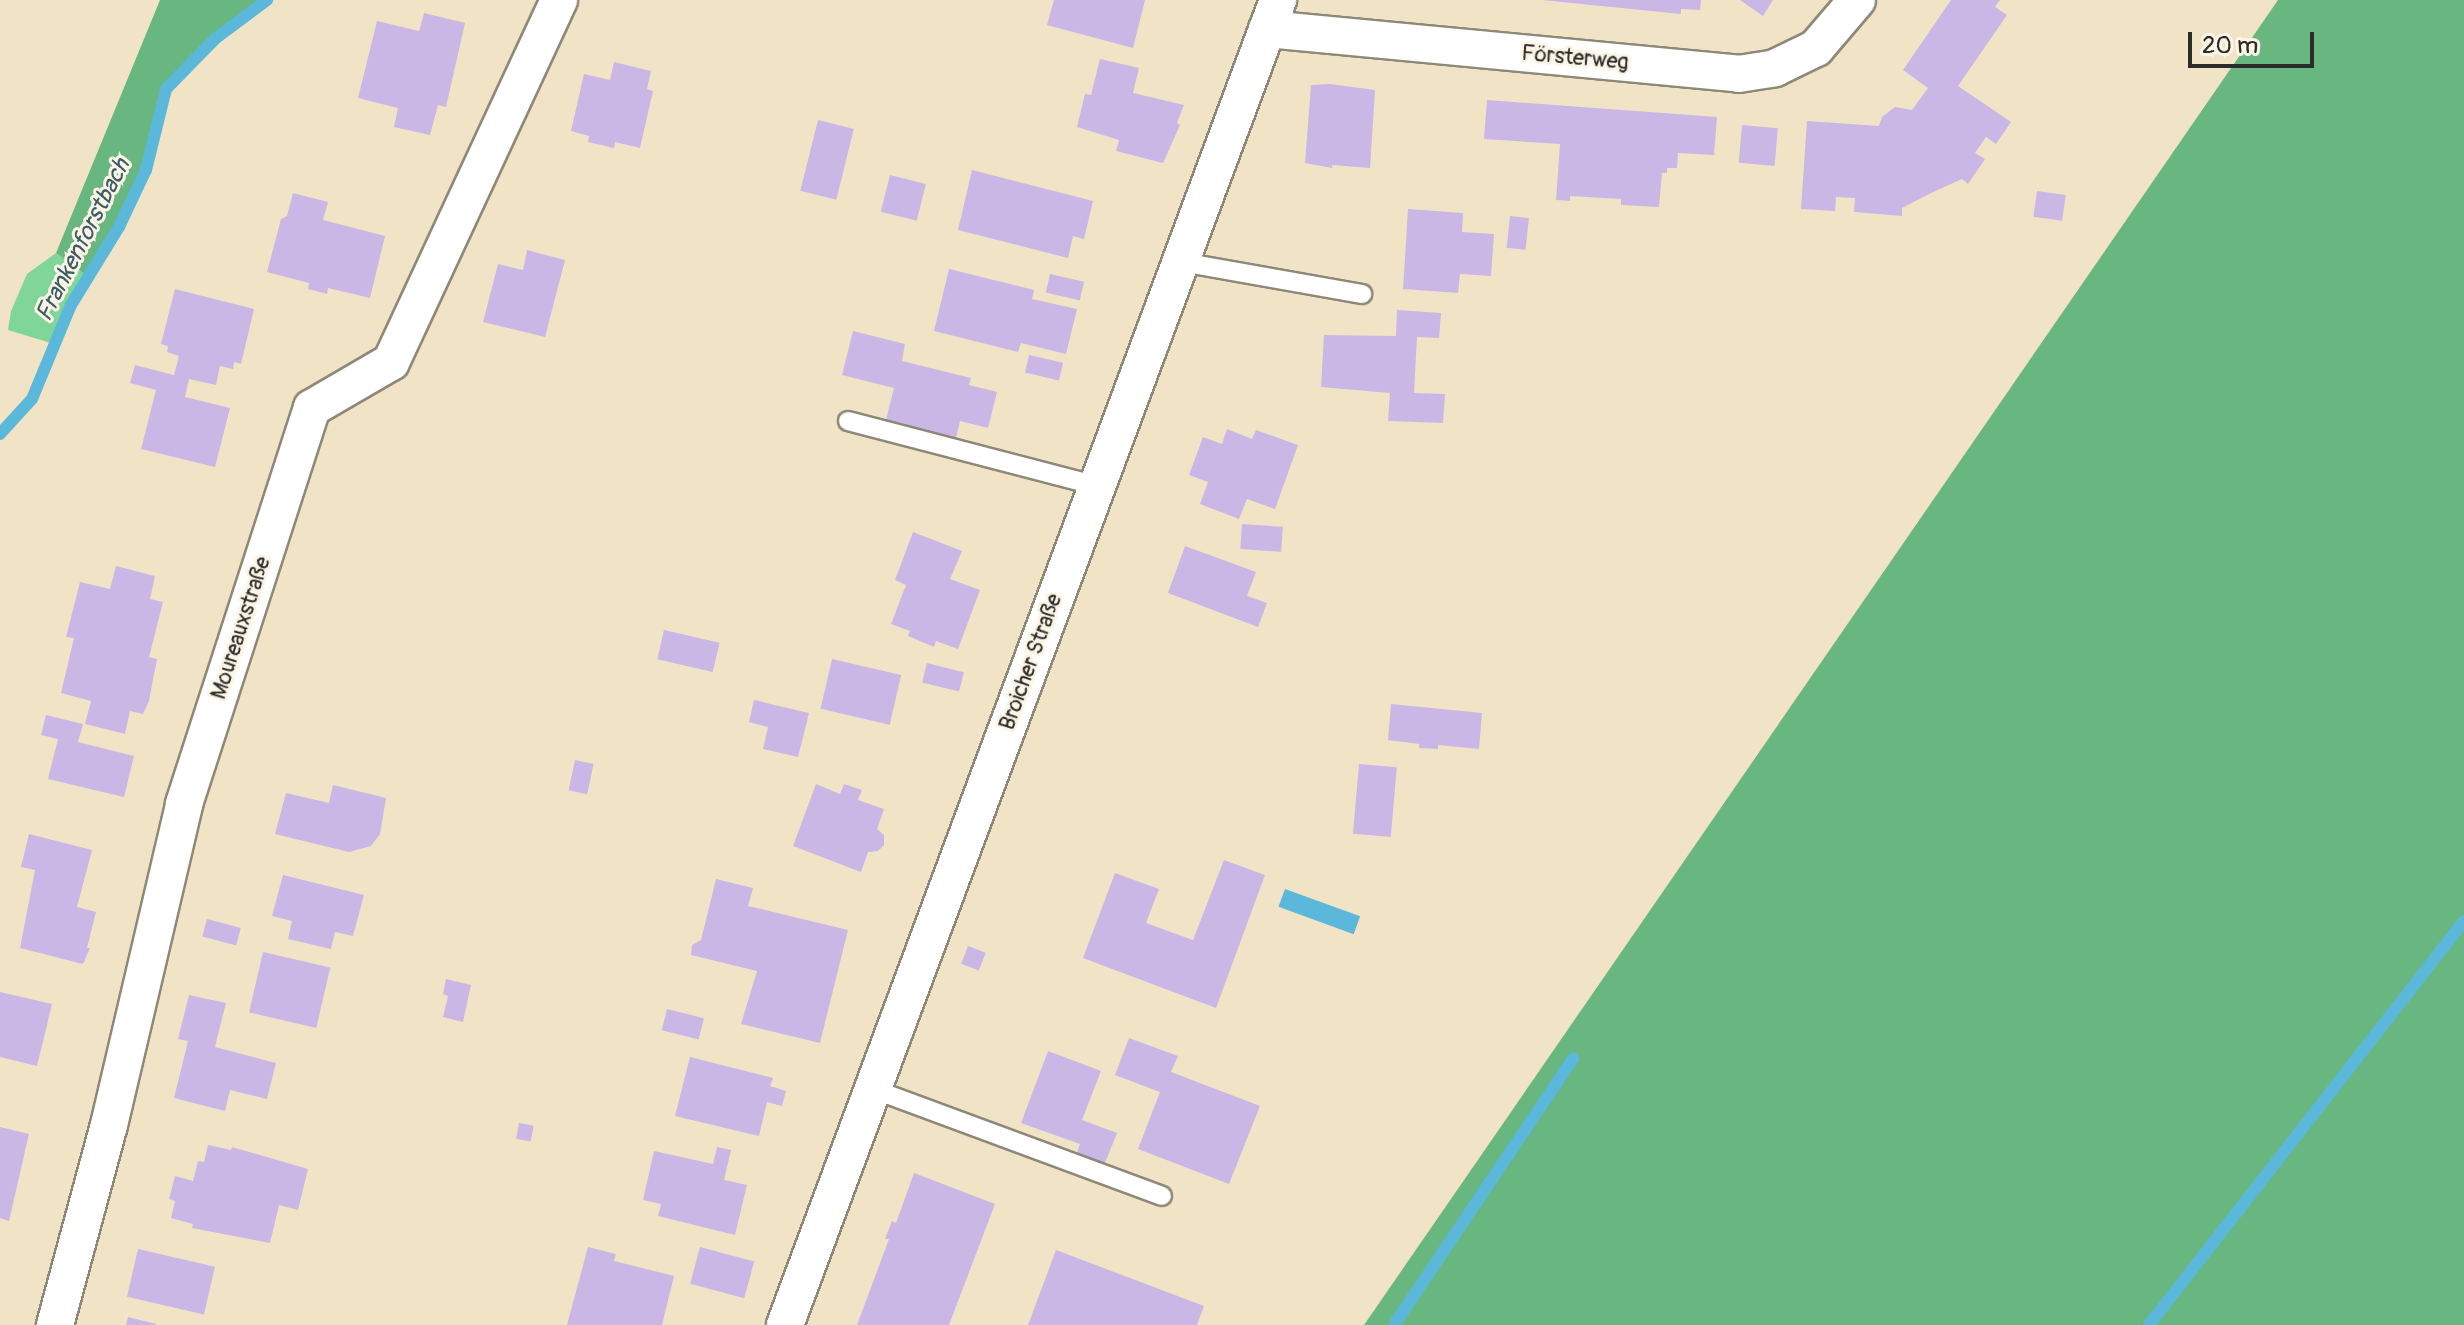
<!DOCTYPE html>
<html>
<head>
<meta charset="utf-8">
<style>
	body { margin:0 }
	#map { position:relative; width:2464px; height:1325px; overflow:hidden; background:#f1e4c6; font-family:Pangolin,sans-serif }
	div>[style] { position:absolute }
	.green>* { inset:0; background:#80d699 }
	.forest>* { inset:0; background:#68b781 }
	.water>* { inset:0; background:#5cb8da; transform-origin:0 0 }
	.stream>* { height:12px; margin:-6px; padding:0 6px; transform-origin:6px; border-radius:6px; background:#5cb8da }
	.building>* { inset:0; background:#cab7e6; transform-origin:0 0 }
	.roads { filter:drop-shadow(2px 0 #8e8878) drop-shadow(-2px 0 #8e8878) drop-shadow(0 2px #8e8878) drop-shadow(0 -2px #8e8878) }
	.service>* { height:18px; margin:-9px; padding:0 9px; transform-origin:9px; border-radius:9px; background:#fff }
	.minor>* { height:36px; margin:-18px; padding:0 18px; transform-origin:18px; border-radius:18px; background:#fff }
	span { translate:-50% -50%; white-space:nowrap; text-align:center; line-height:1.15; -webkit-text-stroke:6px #fcf5e5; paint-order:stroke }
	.street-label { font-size:22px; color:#2b2b2b }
	.water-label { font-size:24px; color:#3c5c68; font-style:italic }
	.scale { position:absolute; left:2188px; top:32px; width:126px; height:36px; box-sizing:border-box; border:4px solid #2b2b2b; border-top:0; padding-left:10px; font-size:24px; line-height:28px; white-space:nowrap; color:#2b2b2b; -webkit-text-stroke:6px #fcf5e5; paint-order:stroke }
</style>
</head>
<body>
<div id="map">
	<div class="green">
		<div style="clip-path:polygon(56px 253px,86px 275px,65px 312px,54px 344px,8px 330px,11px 311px,27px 274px)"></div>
	</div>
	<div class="forest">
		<div style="clip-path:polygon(160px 0,264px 0,202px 47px,166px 82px,138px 186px,86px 275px,56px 253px)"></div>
		<div style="clip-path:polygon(2278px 0,2464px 0,2464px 1325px,1364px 1325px)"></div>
	</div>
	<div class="water">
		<div style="left:1285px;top:889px;width:80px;height:19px;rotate:20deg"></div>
	</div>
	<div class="stream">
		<div style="left:0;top:434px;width:47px;rotate:-47.6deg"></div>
		<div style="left:32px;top:399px;width:102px;rotate:-67.5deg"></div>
		<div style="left:71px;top:305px;width:92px;rotate:-58.4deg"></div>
		<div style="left:119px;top:227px;width:63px;rotate:-64.7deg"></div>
		<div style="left:146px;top:170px;width:83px;rotate:-76.1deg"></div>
		<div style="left:166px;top:89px;width:71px;rotate:-45.6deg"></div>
		<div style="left:216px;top:38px;width:64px;rotate:-36.7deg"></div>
		<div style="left:1394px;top:1325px;width:321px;rotate:-56.1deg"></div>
		<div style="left:2149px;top:1325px;width:512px;rotate:-52.06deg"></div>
	</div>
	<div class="building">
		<div style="clip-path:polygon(1054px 0,1145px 0,1133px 48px,1047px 25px)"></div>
		<div style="clip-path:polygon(1542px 0,1701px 0,1700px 10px,1681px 9px,1681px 14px)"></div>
		<div style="clip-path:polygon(1740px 0,1773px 0,1763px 16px)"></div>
		<div style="clip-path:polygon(1951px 0,2000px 0,1995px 7px,2007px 15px,1958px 86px,2011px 122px,1996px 144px,1986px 137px,1975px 153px,1985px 159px,1968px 184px,1962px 179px,1931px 193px,1902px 208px,1902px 216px,1854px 212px,1855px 198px,1836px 197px,1835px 211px,1801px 209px,1807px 121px,1879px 126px,1882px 117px,1895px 107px,1912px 110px,1928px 88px,1903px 70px)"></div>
		<div style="clip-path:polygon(424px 13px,465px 23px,446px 107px,438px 105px,430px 135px,394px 127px,398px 108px,358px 98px,377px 21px,419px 31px)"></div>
		<div style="clip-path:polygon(1100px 59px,1139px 68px,1133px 93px,1184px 105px,1177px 123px,1180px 125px,1163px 163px,1116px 151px,1119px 140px,1077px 127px,1085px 94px,1091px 95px)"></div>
		<div style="clip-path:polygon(614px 62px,651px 71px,647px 89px,653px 91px,640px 148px,615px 142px,614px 148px,588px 142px,589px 136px,571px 131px,584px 74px,610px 80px)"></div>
		<div style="clip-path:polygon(1330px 84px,1375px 90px,1370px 168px,1332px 165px,1332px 168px,1305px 163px,1311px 85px)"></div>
		<div style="clip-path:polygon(1487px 100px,1717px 117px,1714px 155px,1678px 153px,1677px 168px,1667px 168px,1667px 173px,1662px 173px,1659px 207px,1621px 205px,1621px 199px,1570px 196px,1570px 201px,1556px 200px,1560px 144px,1484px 139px)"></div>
		<div style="left:818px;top:120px;width:37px;height:73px;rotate:14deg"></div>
		<div style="left:1742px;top:125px;width:36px;height:38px;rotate:5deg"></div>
		<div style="clip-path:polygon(972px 170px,1093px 201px,1084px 239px,1073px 236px,1068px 258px,958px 230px)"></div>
		<div style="left:890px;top:175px;width:37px;height:38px;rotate:14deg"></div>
		<div style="left:2037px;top:191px;width:29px;height:26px;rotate:8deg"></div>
		<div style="clip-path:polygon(293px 193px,328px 202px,323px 220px,385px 236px,370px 298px,328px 288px,327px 294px,308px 289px,309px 283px,267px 272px,281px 219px,287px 216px)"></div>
		<div style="clip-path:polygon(1408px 209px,1463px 213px,1462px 232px,1494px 234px,1491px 276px,1460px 274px,1458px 293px,1403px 289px)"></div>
		<div style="left:1510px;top:216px;width:19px;height:32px;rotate:6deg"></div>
		<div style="clip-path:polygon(527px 250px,565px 260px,545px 337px,483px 322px,498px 264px,523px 270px)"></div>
		<div style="clip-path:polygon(949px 269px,1034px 290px,1032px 299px,1077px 309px,1066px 354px,1021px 343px,1018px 352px,934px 331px)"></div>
		<div style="left:1050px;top:274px;width:35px;height:19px;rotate:13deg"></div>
		<div style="clip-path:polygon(175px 289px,254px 309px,241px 364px,234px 362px,233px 369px,220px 366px,216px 385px,189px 379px,185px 397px,230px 408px,215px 467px,141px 449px,156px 390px,130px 383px,135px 365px,174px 375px,179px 356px,167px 352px,168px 346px,161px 344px)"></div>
		<div style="clip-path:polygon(1397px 310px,1441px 313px,1439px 338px,1417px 337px,1414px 393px,1445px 394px,1443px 423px,1388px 421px,1390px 393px,1321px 387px,1324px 335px,1396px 336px)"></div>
		<div style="clip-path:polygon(853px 331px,905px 344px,902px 361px,971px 378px,969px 385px,997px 392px,988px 428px,960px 421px,955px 442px,885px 424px,894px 388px,842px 375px)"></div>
		<div style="left:1029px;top:355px;width:35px;height:18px;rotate:13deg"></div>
		<div style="clip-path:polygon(1227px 429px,1252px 439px,1256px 430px,1298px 445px,1275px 509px,1247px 499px,1239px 519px,1200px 504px,1208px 482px,1189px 475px,1203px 437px,1222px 444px)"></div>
		<div style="left:1242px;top:524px;width:41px;height:25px;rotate:4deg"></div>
		<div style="clip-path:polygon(913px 532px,962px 551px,950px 579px,980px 590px,958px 649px,936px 641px,934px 647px,908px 636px,910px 631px,891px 624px,906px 585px,895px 580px)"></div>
		<div style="clip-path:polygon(1185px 546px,1256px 572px,1247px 596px,1267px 603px,1258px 627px,1168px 593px)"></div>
		<div style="clip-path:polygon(116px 566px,155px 576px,150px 599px,163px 602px,149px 657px,157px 659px,149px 701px,143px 714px,130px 711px,125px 734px,85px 724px,91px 701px,61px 693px,74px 638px,66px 637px,80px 582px,110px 589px)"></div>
		<div style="left:664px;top:630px;width:57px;height:30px;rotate:13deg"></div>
		<div style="left:832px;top:659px;width:71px;height:51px;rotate:13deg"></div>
		<div style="left:927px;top:663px;width:38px;height:20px;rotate:14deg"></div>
		<div style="clip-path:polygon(754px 700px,809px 713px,798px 757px,763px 749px,768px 727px,749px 722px)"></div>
		<div style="clip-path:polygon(1391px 704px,1482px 713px,1479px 749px,1438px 745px,1438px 749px,1419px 748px,1419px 744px,1388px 740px)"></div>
		<div style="clip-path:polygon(46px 715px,83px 724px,78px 742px,134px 756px,124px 797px,48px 779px,58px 739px,41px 735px)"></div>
		<div style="left:575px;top:760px;width:19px;height:31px;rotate:12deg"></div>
		<div style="left:1359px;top:764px;width:38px;height:70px;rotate:5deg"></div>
		<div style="clip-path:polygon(816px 784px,840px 794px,844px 784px,862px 790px,858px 800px,884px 809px,877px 829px,884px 835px,884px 845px,878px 851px,868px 852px,861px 872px,793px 846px)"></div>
		<div style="clip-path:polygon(333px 785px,386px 798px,380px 834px,371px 846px,349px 852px,275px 834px,286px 793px,329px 803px)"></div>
		<div style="clip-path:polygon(29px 834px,92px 850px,77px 907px,96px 912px,87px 948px,90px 948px,83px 964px,20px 948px,35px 870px,21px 867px)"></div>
		<div style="clip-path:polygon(1224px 860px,1265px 875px,1216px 1008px,1083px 958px,1115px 873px,1159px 889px,1146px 923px,1193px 940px)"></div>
		<div style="clip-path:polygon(283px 875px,364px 895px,353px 936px,335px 932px,331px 949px,288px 939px,292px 921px,272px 916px)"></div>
		<div style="clip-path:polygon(716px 879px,753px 888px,748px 906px,848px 930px,820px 1043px,741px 1024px,757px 971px,691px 955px,692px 945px,701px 940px)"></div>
		<div style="left:207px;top:919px;width:35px;height:18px;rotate:15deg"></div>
		<div style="left:968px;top:946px;width:19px;height:19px;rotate:21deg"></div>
		<div style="left:263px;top:952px;width:69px;height:62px;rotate:13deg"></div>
		<div style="clip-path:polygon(446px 979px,471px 985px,463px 1022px,443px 1017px,448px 996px,443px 994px)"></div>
		<div style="clip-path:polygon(0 992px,52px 1004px,37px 1066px,0 1057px)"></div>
		<div style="clip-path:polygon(189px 995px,226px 1003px,215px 1047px,276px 1063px,267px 1099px,230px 1090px,225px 1111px,174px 1098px,188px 1041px,178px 1039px)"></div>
		<div style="left:667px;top:1009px;width:38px;height:22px;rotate:14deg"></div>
		<div style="clip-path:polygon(1129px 1038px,1178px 1056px,1171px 1072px,1260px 1106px,1229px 1184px,1138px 1149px,1160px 1092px,1115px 1075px)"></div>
		<div style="clip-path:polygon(1048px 1051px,1101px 1071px,1082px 1120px,1117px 1133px,1105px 1163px,1077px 1153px,1080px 1144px,1021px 1123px)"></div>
		<div style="clip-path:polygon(690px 1057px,773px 1078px,770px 1086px,786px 1091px,782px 1106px,767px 1102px,759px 1136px,675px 1116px)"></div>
		<div style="left:519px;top:1123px;width:15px;height:16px;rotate:11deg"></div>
		<div style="clip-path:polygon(0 1127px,29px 1134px,9px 1221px,0 1218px)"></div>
		<div style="clip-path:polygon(208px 1145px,231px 1150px,232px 1147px,308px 1169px,298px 1210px,279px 1205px,270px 1243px,192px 1228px,193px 1224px,171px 1218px,175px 1201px,169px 1199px,175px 1176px,193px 1181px,198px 1161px,204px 1162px)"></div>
		<div style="clip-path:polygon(717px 1147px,731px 1150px,724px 1180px,747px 1185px,735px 1235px,658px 1216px,661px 1204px,643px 1200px,654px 1151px,713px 1164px)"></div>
		<div style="clip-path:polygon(914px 1173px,995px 1204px,949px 1325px,857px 1325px,889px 1239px,885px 1239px,892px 1221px,896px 1223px)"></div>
		<div style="clip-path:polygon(588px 1247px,616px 1254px,614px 1261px,674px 1276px,662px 1325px,567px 1325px)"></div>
		<div style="left:700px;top:1247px;width:56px;height:38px;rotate:15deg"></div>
		<div style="left:138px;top:1249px;width:79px;height:49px;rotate:13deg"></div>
		<div style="clip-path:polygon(1056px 1250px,1204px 1306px,1197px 1325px,1028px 1325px)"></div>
		<div style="clip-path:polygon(128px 1317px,156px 1324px,156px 1325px,126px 1325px)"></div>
	</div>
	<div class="roads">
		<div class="service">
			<div style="left:1181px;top:262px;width:184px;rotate:10deg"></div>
			<div style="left:848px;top:421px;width:257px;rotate:14.6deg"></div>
			<div style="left:873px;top:1089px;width:308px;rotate:20.3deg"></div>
		</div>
		<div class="minor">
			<div style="left:1267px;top:29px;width:474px;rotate:5.4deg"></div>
			<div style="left:1739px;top:74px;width:36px;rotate:-9deg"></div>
			<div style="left:1775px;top:68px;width:46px;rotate:-26deg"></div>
			<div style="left:1816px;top:48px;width:63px;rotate:-49.5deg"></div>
			<div style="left:55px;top:1325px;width:207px;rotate:-74.9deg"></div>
			<div style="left:109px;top:1125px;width:330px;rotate:-76.8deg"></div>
			<div style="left:184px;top:804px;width:416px;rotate:-72.1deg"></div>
			<div style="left:312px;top:408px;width:91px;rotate:-30.2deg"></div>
			<div style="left:391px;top:362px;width:399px;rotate:-65.1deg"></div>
			<div style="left:785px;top:1325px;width:1414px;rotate:-69.59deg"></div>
		</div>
	</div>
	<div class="street-label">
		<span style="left:1575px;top:58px;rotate:5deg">Försterweg</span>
		<span style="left:241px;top:628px;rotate:-72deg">Moureauxstraße</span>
		<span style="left:1031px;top:662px;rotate:-70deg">Broicher Straße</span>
	</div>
	<div class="water-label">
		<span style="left:83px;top:240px;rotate:-63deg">Frankenforstbach</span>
	</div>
	<div class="scale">20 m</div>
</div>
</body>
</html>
